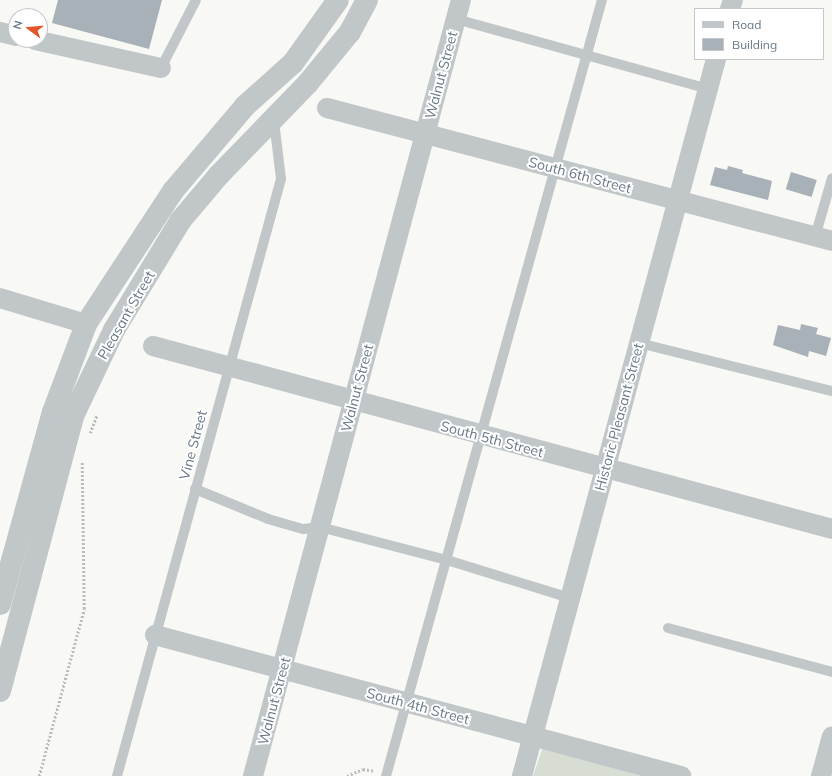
<!DOCTYPE html>
<html>
<head>
<meta charset="utf-8">
<style>
	body { margin:0 }
	#map { position:relative; width:832px; height:776px; overflow:hidden; background:#f8f8f5; font-family:Mulish,sans-serif }
	div>[style] { position:absolute }
	.green>* { inset:0; background:#d8ddd4 }
	.building>* { inset:0; background:#a8b1b7; transform-origin:0 0 }
	.path>* { height:2.5px; margin-top:-1.25px; transform-origin:0; background:repeating-linear-gradient(90deg,#b9bdc0 0 2px,transparent 0 4px) }
	.service>* { height:10px; margin:-5px; padding:0 5px; transform-origin:5px; border-radius:5px; background:#c1c6c9 }
	.minor>* { height:20px; margin:-10px; padding:0 10px; transform-origin:10px; border-radius:10px; background:#c1c6c9 }
	.tertiary>* { height:22px; margin:-11px; padding:0 11px; transform-origin:11px; border-radius:11px; background:#c1c6c9 }
	span { translate:-50% -50%; white-space:nowrap; text-align:center; line-height:1.15; -webkit-text-stroke:4px #fff; paint-order:stroke }
	.street-label { font-size:14px; color:#677886 }
	.legend { position:absolute; left:694px; top:8px; width:130px; height:52px; box-sizing:border-box; background:#fff; border:1px solid #c2c9cf; margin:0; padding:5px 7px; list-style:none; font-size:12px; color:#677886 }
	.legend li { display:flex; align-items:center; gap:8px; height:20px }
	.legend b { width:20px; border:1px solid #c2c9cf }
	.north { position:absolute; left:8px; top:8px; width:40px; height:40px; box-sizing:border-box; background:#fff; border:1px solid #c2c9cf; border-radius:50%; rotate:286deg; font-size:11px; font-weight:700; line-height:16px; text-align:center; color:#677886 }
	.north::after { content:''; display:block; margin:auto; width:14px; height:18px; background:#e3562a; clip-path:polygon(50% 0,100% 100%,50% 72%,0 100%) }
</style>
</head>
<body>
<div id="map">
	<div class="green">
		<div style="clip-path:polygon(542px 749px,652px 776px,533px 776px)"></div>
	</div>
	<div class="building">
		<div style="clip-path:polygon(58px 0,162px 0,149px 49px,52px 23px)"></div>
		<div style="clip-path:polygon(728px 166px,743px 170px,742px 173px,772px 181px,768px 200px,710px 185px,715px 167px,727px 170px)"></div>
		<div style="left:791px;top:172px;width:27px;height:18px;rotate:17deg"></div>
		<div style="clip-path:polygon(801px 324px,818px 328px,816px 334px,831px 338px,826px 356px,809px 351px,808px 357px,773px 345px,778px 325px,800px 330px)"></div>
	</div>
	<div class="path">
		<div style="left:90px;top:433px;width:19px;rotate:-69deg"></div>
		<div style="left:39px;top:776px;width:173px;rotate:-74.9deg"></div>
		<div style="left:84px;top:609px;width:147px;rotate:-90.8deg"></div>
		<div style="left:347px;top:776px;width:17px;rotate:-24deg"></div>
		<div style="left:363px;top:769px;width:12px;rotate:9deg"></div>
	</div>
	<div class="service">
		<div style="left:456px;top:19px;width:262px;rotate:15.5deg"></div>
		<div style="left:161px;top:68px;width:76px;rotate:-62.8deg"></div>
		<div style="left:815px;top:237px;width:61px;rotate:-73.9deg"></div>
		<div style="left:639px;top:343px;width:199px;rotate:14deg"></div>
		<div style="left:195px;top:489px;width:79px;rotate:22.3deg"></div>
		<div style="left:268px;top:519px;width:37px;rotate:16deg"></div>
		<div style="left:304px;top:529px;width:16px;rotate:-7deg"></div>
		<div style="left:320px;top:527px;width:131px;rotate:14.6deg"></div>
		<div style="left:447px;top:560px;width:129px;rotate:17.2deg"></div>
		<div style="left:668px;top:628px;width:170px;rotate:15deg"></div>
		<div style="left:117px;top:776px;width:619px;rotate:-74.64deg"></div>
		<div style="left:281px;top:179px;width:58px;rotate:-96.9deg"></div>
		<div style="left:386px;top:776px;width:806px;rotate:-74.45deg"></div>
	</div>
	<div class="minor">
		<div style="left:730px;top:9px;width:9px;rotate:-72deg"></div>
		<div style="left:0;top:32px;width:16px;rotate:14deg"></div>
		<div style="left:35px;top:40px;width:129px;rotate:12.5deg"></div>
		<div style="left:327px;top:108px;width:522px;rotate:14.75deg"></div>
		<div style="left:0;top:298px;width:90px;rotate:16.8deg"></div>
		<div style="left:153px;top:346px;width:703px;rotate:15.08deg"></div>
		<div style="left:155px;top:635px;width:545px;rotate:15.01deg"></div>
		<div style="left:253px;top:776px;width:803px;rotate:-75deg"></div>
		<div style="left:522px;top:776px;width:743px;rotate:-74.86deg"></div>
		<div style="left:821px;top:776px;width:41px;rotate:-74.6deg"></div>
	</div>
	<div class="tertiary">
		<div style="left:0;top:604px;width:199px;rotate:-74.6deg"></div>
		<div style="left:53px;top:412px;width:94px;rotate:-69.4deg"></div>
		<div style="left:86px;top:324px;width:159px;rotate:-56.8deg"></div>
		<div style="left:173px;top:191px;width:111px;rotate:-49.7deg"></div>
		<div style="left:245px;top:106px;width:64px;rotate:-41.9deg"></div>
		<div style="left:293px;top:63px;width:77px;rotate:-54.5deg"></div>
		<div style="left:0;top:691px;width:285px;rotate:-75.1deg"></div>
		<div style="left:73px;top:416px;width:95px;rotate:-64.5deg"></div>
		<div style="left:114px;top:330px;width:129px;rotate:-58.7deg"></div>
		<div style="left:181px;top:220px;width:57px;rotate:-49.9deg"></div>
		<div style="left:218px;top:176px;width:129px;rotate:-45.9deg"></div>
		<div style="left:308px;top:83px;width:66px;rotate:-50.5deg"></div>
		<div style="left:350px;top:32px;width:36px;rotate:-62deg"></div>
	</div>
	<div class="street-label">
		<span style="left:441px;top:75px;rotate:-75deg">Walnut Street</span>
		<span style="left:580px;top:175px;rotate:15deg">South 6th Street</span>
		<span style="left:126px;top:315px;rotate:-60deg">Pleasant Street</span>
		<span style="left:357px;top:388px;rotate:-75deg">Walnut Street</span>
		<span style="left:619px;top:417px;rotate:-75deg">Historic Pleasant Street</span>
		<span style="left:492px;top:439px;rotate:15deg">South 5th Street</span>
		<span style="left:193px;top:445px;rotate:-75deg">Vine Street</span>
		<span style="left:274px;top:701px;rotate:-75deg">Walnut Street</span>
		<span style="left:418px;top:706px;rotate:15deg">South 4th Street</span>
	</div>
	<ul class="legend">
	<li><b style="height:5px;background:#c1c6c9"></b>Road</li>
	<li><b style="height:11px;background:#a8b1b7"></b>Building</li>
	</ul>
	<div class="north">N</div>
</div>
</body>
</html>
